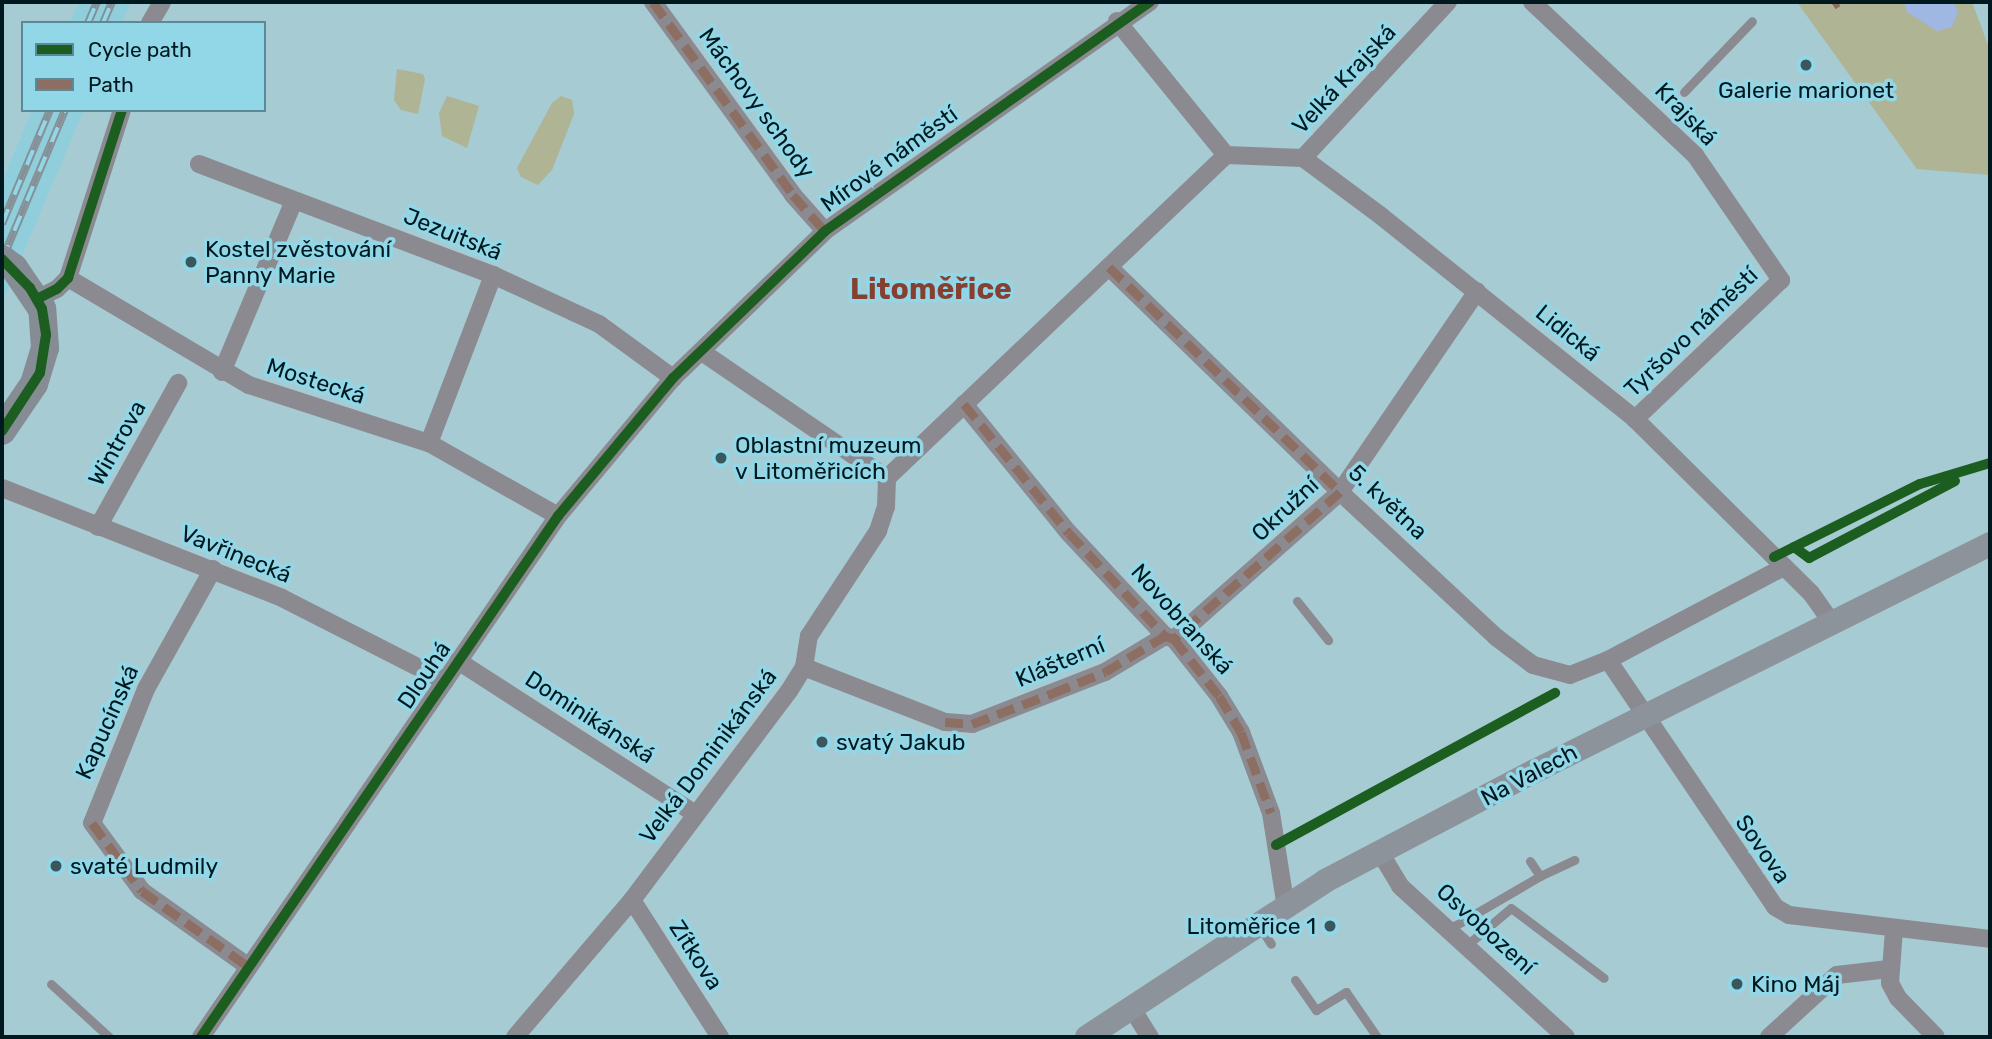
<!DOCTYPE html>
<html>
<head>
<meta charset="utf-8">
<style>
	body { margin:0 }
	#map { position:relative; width:1992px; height:1039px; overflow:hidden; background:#a6cbd3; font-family:Rubik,sans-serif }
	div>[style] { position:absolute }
	.built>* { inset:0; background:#91cedb }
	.green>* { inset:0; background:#aeb494 }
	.water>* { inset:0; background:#a0b6e3 }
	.lane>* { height:9px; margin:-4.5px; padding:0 4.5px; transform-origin:4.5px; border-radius:4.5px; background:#8c8a91 }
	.street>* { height:18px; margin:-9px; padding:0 9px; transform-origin:9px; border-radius:9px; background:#8c8a91 }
	.secondary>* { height:24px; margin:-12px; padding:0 12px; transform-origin:12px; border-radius:12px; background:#8c939b }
	.primary>* { height:28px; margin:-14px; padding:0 14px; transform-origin:14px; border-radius:14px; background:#858c94 }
	.rail>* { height:8px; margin-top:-4px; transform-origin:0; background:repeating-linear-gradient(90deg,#92d7e7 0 16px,#869097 0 32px); box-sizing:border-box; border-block:2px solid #869097 }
	.primary-bridge>* { height:28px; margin:-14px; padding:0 14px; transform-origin:14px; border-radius:14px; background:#858c94 }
	.quiet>* { height:9px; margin-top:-4.5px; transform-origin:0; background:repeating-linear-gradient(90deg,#8d6e63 0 18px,transparent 0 27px) }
	.cycleway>* { height:10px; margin:-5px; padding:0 5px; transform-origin:5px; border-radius:5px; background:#1b5e20 }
	.dots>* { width:19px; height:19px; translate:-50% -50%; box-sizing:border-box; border:4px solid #92d7e7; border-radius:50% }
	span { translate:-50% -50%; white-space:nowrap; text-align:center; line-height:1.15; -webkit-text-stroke:7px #92d7e7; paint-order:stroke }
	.street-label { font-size:23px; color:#00191f }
	.poi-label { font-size:23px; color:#00191f }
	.left { translate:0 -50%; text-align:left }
	.right { translate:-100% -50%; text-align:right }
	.district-label { font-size:30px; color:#864031; font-weight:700 }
	.frame { position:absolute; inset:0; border:4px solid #00191f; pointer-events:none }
	.legend { position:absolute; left:21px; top:21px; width:245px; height:91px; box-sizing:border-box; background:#92d7e7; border:2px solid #588b97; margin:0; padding:9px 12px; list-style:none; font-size:21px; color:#00191f }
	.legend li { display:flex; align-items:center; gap:14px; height:35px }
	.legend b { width:35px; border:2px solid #588b97 }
</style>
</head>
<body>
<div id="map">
	<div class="built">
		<div style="clip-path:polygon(79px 2px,131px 2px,122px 23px,70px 23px)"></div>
		<div style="clip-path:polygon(32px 110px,84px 110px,2px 303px,2px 182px)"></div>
	</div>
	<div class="green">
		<div style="clip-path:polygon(1797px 2px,1972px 2px,1990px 50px,1990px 175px,1917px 169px)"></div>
		<div style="clip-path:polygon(397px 69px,423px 74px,425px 79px,418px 114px,401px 110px,394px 100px)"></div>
		<div style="clip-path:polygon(447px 96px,479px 106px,467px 148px,442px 136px,439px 113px)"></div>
		<div style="clip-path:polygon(561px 96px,572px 100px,574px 114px,552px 170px,538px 185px,521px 177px,517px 168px,552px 103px)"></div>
	</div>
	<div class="water">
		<div style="clip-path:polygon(1904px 2px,1954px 3px,1958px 12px,1952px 27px,1937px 31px,1907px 12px)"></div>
	</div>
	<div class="lane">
		<div style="left:1684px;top:92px;width:98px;rotate:-46.2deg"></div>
		<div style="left:1297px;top:601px;width:50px;rotate:51.5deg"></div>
		<div style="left:1540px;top:876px;width:38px;rotate:-25deg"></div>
		<div style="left:1260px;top:927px;width:20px;rotate:57deg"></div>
		<div style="left:1449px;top:929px;width:105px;rotate:-30.2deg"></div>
		<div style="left:1540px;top:876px;width:18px;rotate:-124deg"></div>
		<div style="left:1467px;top:945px;width:57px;rotate:-40.1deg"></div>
		<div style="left:1511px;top:908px;width:116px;rotate:37deg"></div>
		<div style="left:1295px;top:980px;width:37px;rotate:55deg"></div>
		<div style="left:1316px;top:1010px;width:35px;rotate:-31deg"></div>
		<div style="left:1346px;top:992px;width:55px;rotate:55.4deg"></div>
		<div style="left:51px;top:984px;width:79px;rotate:42.4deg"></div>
	</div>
	<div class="street">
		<div style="left:653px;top:2px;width:238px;rotate:54deg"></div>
		<div style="left:793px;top:195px;width:48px;rotate:48.4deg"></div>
		<div style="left:1532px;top:2px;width:224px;rotate:43.2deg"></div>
		<div style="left:1695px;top:155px;width:152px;rotate:55.5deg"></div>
		<div style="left:1781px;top:280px;width:202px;rotate:136.4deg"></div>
		<div style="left:1117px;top:21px;width:173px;rotate:50.9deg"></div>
		<div style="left:150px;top:23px;width:24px;rotate:-60deg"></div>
		<div style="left:1226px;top:155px;width:77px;rotate:2.2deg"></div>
		<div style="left:1303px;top:158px;width:97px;rotate:36.6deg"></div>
		<div style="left:1381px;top:216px;width:325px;rotate:38.6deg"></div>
		<div style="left:1635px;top:419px;width:247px;rotate:44.7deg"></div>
		<div style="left:1811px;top:593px;width:39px;rotate:55deg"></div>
		<div style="left:1303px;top:158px;width:213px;rotate:-47.1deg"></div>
		<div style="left:199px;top:164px;width:314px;rotate:20.7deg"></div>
		<div style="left:493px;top:275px;width:117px;rotate:24.8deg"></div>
		<div style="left:599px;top:324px;width:92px;rotate:36.1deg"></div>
		<div style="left:1109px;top:267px;width:322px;rotate:44.2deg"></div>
		<div style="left:1340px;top:492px;width:213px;rotate:42.9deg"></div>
		<div style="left:1496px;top:637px;width:46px;rotate:37.1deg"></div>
		<div style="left:1533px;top:665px;width:38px;rotate:15deg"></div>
		<div style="left:1570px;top:675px;width:41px;rotate:-21.5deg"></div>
		<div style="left:1608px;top:660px;width:199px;rotate:-27.9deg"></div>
		<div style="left:68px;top:278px;width:210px;rotate:30.6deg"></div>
		<div style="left:249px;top:385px;width:189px;rotate:17.9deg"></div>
		<div style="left:429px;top:443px;width:148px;rotate:29.5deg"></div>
		<div style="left:37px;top:299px;width:22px;rotate:-27deg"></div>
		<div style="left:57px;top:289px;width:16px;rotate:-45deg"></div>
		<div style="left:68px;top:278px;width:176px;rotate:-72.2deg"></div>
		<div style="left:702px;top:352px;width:224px;rotate:34.3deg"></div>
		<div style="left:222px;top:372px;width:183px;rotate:-67.2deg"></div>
		<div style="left:964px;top:404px;width:166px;rotate:50.9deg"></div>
		<div style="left:1069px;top:533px;width:141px;rotate:47deg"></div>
		<div style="left:1165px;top:636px;width:9px;rotate:18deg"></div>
		<div style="left:1174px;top:639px;width:73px;rotate:51.7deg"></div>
		<div style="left:1219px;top:696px;width:42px;rotate:58.6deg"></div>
		<div style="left:1241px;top:732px;width:86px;rotate:69.7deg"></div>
		<div style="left:1271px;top:813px;width:96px;rotate:81deg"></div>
		<div style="left:429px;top:443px;width:180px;rotate:-69.1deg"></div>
		<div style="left:887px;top:478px;width:468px;rotate:-43.6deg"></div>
		<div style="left:2px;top:488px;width:301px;rotate:21.4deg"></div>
		<div style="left:282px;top:598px;width:183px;rotate:27deg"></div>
		<div style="left:98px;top:527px;width:165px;rotate:-60.9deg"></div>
		<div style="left:213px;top:569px;width:137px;rotate:119.2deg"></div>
		<div style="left:146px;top:689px;width:144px;rotate:111.9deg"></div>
		<div style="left:92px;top:823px;width:84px;rotate:53.7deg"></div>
		<div style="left:142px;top:891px;width:131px;rotate:35.4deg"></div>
		<div style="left:1174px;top:639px;width:222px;rotate:-41.5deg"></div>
		<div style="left:1340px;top:492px;width:243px;rotate:-55.7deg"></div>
		<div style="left:1608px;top:660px;width:298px;rotate:55.9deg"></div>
		<div style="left:1775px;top:907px;width:16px;rotate:30deg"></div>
		<div style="left:1789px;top:915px;width:202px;rotate:6.8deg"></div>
		<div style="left:458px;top:661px;width:282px;rotate:32.8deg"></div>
		<div style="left:804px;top:667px;width:151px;rotate:21.3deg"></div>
		<div style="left:945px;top:722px;width:27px;rotate:4deg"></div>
		<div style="left:972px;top:724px;width:143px;rotate:-21.4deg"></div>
		<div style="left:1105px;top:672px;width:70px;rotate:-31deg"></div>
		<div style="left:1381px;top:854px;width:37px;rotate:59deg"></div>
		<div style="left:1400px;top:886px;width:224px;rotate:42.3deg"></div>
		<div style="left:632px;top:900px;width:163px;rotate:57.3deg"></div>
		<div style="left:1894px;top:930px;width:53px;rotate:94.3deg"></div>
		<div style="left:1890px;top:983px;width:17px;rotate:62deg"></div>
		<div style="left:1898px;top:998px;width:54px;rotate:45.7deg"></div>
		<div style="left:1131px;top:1007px;width:36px;rotate:58deg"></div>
		<div style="left:201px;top:1037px;width:632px;rotate:-55.58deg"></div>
		<div style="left:558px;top:516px;width:180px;rotate:-50.2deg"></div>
		<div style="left:673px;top:378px;width:211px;rotate:-44deg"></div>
		<div style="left:825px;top:231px;width:398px;rotate:-35.2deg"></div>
		<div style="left:515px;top:1037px;width:180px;rotate:-49.5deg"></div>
		<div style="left:632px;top:900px;width:261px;rotate:-53.1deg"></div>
		<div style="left:789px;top:691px;width:28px;rotate:-58deg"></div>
		<div style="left:804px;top:667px;width:31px;rotate:-81deg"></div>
		<div style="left:809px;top:636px;width:126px;rotate:-56.7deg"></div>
		<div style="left:878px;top:531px;width:25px;rotate:-72deg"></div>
		<div style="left:886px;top:507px;width:29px;rotate:-88deg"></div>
		<div style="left:1769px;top:1037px;width:92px;rotate:-42.4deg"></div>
		<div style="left:1837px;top:975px;width:52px;rotate:-6.6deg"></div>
	</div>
	<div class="secondary">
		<div style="left:1087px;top:1037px;width:285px;rotate:-33.2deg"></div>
		<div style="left:1325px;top:881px;width:235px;rotate:-27.7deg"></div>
		<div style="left:1533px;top:772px;width:511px;rotate:-26.51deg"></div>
	</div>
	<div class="primary">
		<div style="left:2px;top:431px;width:57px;rotate:-55.8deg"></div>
		<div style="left:34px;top:384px;width:38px;rotate:-73deg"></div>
		<div style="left:45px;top:348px;width:39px;rotate:-94deg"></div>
		<div style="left:42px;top:309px;width:50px;rotate:-124.3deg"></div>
	</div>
	<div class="rail">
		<div style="left:88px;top:23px;width:23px;rotate:-67deg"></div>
		<div style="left:103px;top:23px;width:23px;rotate:-67deg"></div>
		<div style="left:2px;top:224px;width:124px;rotate:-67.2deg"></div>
		<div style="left:2px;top:260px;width:163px;rotate:-67.2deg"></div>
	</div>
	<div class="primary-bridge">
		<div style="left:2px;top:259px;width:15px;rotate:37deg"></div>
	</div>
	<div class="quiet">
		<div style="left:653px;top:2px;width:238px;rotate:54deg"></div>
		<div style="left:793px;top:195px;width:48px;rotate:48.4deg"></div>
		<div style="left:1833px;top:5px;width:6px;rotate:-31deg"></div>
		<div style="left:1109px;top:267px;width:322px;rotate:44.2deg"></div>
		<div style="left:1340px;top:492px;width:222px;rotate:138.5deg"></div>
		<div style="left:964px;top:404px;width:166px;rotate:50.9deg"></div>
		<div style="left:1069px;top:533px;width:141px;rotate:47deg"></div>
		<div style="left:1165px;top:636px;width:9px;rotate:18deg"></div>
		<div style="left:1174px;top:639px;width:73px;rotate:51.7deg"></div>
		<div style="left:1219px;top:696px;width:42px;rotate:58.6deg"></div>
		<div style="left:1241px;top:732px;width:86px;rotate:69.7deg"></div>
		<div style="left:945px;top:722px;width:27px;rotate:4deg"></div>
		<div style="left:972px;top:724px;width:87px;rotate:-20.9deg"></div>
		<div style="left:1053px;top:693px;width:56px;rotate:-22deg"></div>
		<div style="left:1105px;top:672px;width:70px;rotate:-31deg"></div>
		<div style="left:92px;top:823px;width:84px;rotate:53.7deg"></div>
		<div style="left:142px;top:891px;width:131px;rotate:35.4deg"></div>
	</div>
	<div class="cycleway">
		<div style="left:2px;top:259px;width:40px;rotate:46deg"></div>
		<div style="left:30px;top:288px;width:24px;rotate:60deg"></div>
		<div style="left:42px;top:309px;width:26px;rotate:81deg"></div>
		<div style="left:46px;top:335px;width:38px;rotate:99deg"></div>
		<div style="left:40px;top:373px;width:69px;rotate:123.2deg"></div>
		<div style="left:37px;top:299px;width:22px;rotate:-27deg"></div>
		<div style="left:57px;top:289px;width:16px;rotate:-45deg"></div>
		<div style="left:68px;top:278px;width:176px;rotate:-72.2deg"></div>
		<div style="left:1794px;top:547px;width:19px;rotate:36deg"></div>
		<div style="left:1809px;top:558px;width:165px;rotate:-27.8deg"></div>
		<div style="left:1774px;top:557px;width:163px;rotate:-26.6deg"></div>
		<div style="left:1920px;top:484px;width:73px;rotate:-16.7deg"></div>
		<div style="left:1276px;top:845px;width:318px;rotate:-28.6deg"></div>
		<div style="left:201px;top:1037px;width:632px;rotate:-55.58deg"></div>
		<div style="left:558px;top:516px;width:180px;rotate:-50.2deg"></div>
		<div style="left:673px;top:378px;width:211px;rotate:-44deg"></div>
		<div style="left:825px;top:231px;width:398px;rotate:-35.2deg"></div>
	</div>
	<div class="dots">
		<div style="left:1806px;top:65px;background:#3a575e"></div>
		<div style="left:191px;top:262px;background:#3a575e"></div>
		<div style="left:721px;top:458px;background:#3a575e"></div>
		<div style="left:822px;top:742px;background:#3a575e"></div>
		<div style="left:56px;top:866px;background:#3a575e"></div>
		<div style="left:1330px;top:926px;background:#3a575e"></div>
		<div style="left:1737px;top:984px;background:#3a575e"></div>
	</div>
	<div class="street-label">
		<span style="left:1344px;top:79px;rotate:-47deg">Velká Krajská</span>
		<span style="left:757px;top:103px;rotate:54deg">Máchovy schody</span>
		<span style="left:1686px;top:114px;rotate:46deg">Krajská</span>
		<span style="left:889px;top:159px;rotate:-36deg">Mírové náměstí</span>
		<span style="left:453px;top:234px;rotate:22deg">Jezuitská</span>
		<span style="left:1691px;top:332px;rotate:-44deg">Tyršovo náměstí</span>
		<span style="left:1568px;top:333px;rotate:39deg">Lidická</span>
		<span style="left:316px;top:381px;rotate:18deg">Mostecká</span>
		<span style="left:117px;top:443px;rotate:-61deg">Wintrova</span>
		<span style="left:1388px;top:502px;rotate:43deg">5. května</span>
		<span style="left:1285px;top:509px;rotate:-43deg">Okružní</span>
		<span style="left:236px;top:554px;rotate:22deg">Vavřinecká</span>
		<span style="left:1182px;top:619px;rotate:48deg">Novobranská</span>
		<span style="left:1060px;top:662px;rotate:-23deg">Klášterní</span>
		<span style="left:424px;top:675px;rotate:-56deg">Dlouhá</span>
		<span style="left:590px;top:717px;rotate:33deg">Dominikánská</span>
		<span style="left:107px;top:722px;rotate:-66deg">Kapucínská</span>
		<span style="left:708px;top:756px;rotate:-53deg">Velká Dominikánská</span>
		<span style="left:1529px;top:775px;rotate:-28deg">Na Valech</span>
		<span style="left:1763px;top:849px;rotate:55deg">Sovova</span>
		<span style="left:1486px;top:929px;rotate:42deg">Osvobození</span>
		<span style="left:696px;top:955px;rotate:57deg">Zítkova</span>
	</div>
	<div class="poi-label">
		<span style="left:1806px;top:90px">Galerie marionet</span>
		<span class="left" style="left:205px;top:262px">Kostel zvěstování<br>Panny Marie</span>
		<span class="left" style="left:735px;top:458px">Oblastní muzeum<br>v Litoměřicích</span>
		<span class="left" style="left:836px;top:742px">svatý Jakub</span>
		<span class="left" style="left:70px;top:866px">svaté Ludmily</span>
		<span class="right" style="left:1316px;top:926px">Litoměřice 1</span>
		<span class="left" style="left:1751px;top:984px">Kino Máj</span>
	</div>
	<div class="district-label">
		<span style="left:931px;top:289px">Litoměřice</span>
	</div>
	<div class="frame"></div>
	<ul class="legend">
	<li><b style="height:9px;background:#1b5e20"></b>Cycle path</li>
	<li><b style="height:9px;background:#8d6e63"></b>Path</li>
	</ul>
</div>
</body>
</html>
